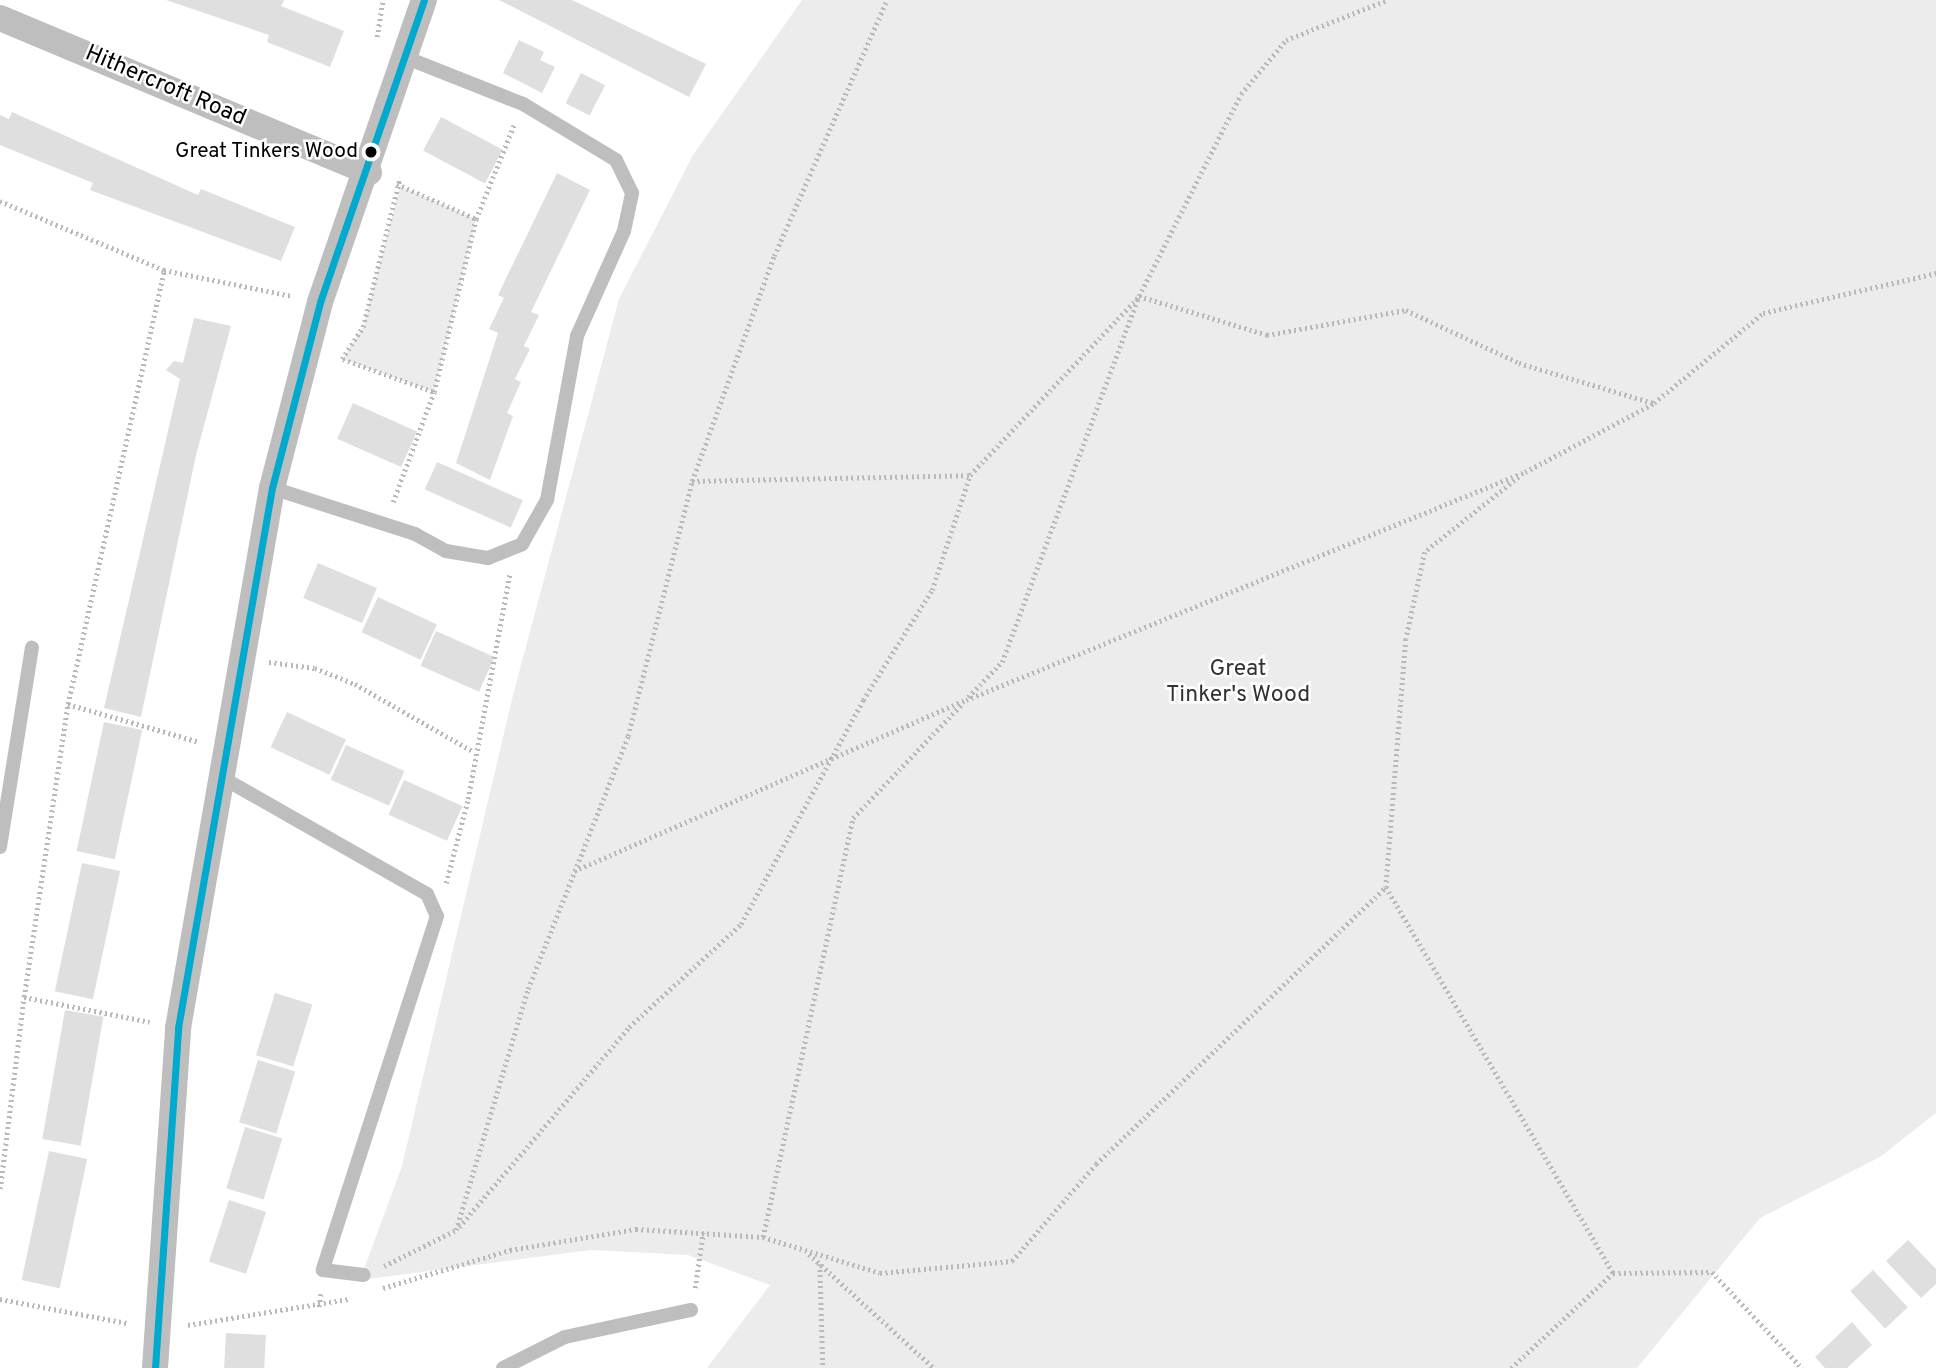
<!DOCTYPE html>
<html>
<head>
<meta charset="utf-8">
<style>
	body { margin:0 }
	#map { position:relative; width:1936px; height:1368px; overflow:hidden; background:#fff; font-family:Overpass,sans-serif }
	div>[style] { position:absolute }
	.green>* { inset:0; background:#ececec }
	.building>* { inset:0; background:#dfdfdf; transform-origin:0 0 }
	.path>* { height:4.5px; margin-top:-2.25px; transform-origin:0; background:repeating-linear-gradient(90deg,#b9b9b9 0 2px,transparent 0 5.5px) }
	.service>* { height:14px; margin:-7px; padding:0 7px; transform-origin:7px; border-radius:7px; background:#bebebe }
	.minor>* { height:26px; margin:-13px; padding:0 13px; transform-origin:13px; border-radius:13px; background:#bebebe }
	.bus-1>* { height:7px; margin:-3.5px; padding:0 3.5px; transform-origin:3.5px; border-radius:3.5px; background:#00a9ce }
	.dots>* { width:19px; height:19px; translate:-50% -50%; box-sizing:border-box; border:4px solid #fff; border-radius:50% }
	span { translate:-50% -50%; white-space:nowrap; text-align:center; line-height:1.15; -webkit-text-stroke:5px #fff; paint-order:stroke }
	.bus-label { font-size:21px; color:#000 }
	.right { translate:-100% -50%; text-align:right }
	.street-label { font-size:23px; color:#000 }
	.park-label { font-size:23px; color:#333 }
</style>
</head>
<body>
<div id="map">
	<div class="green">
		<div style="clip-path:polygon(802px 0,1936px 0,1936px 1113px,1880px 1157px,1760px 1218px,1637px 1368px,707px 1368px,770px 1285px,688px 1255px,591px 1250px,360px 1280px,402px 1166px,513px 695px,619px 299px,693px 155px)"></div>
		<div style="clip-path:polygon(400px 186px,476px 219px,434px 392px,342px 359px,363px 327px)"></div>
	</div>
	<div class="building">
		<div style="clip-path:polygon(166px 0,284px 0,281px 6px,344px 31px,330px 67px,267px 42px,269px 35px)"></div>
		<div style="clip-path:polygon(499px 0,572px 0,706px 64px,689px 97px)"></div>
		<div style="clip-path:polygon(519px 40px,544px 52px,540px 60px,555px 67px,542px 93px,503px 73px)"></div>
		<div style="left:581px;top:73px;width:27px;height:34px;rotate:27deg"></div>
		<div style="clip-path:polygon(12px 112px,198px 195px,201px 189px,295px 227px,281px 261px,90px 190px,93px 183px,0 145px,0 115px,9px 119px)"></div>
		<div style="left:441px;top:117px;width:70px;height:38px;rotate:28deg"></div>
		<div style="clip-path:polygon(557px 173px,590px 190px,531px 312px,539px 315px,524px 346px,530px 349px,515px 379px,521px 382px,507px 413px,513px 416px,490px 480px,456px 463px,498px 333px,489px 329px,504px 298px,498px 295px)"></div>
		<div style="clip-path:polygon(194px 318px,231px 326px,196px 455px,141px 717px,104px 708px,180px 379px,166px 370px,174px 361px,183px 363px)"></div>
		<div style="left:353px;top:403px;width:70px;height:39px;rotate:24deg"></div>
		<div style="left:437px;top:462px;width:94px;height:30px;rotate:24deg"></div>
		<div style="left:318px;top:563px;width:64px;height:38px;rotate:23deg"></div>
		<div style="left:378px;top:597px;width:65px;height:39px;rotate:25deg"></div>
		<div style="left:436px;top:631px;width:64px;height:38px;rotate:24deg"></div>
		<div style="left:287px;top:712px;width:65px;height:39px;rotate:25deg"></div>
		<div style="left:104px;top:722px;width:39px;height:132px;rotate:12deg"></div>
		<div style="left:346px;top:745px;width:64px;height:38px;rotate:24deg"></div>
		<div style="left:404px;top:780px;width:64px;height:38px;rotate:24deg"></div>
		<div style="left:82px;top:863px;width:39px;height:131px;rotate:12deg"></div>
		<div style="left:275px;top:993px;width:39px;height:65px;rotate:17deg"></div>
		<div style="left:65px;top:1010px;width:39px;height:131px;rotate:10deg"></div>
		<div style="left:258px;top:1060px;width:39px;height:65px;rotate:17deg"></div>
		<div style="left:245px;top:1127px;width:39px;height:64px;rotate:17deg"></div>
		<div style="left:49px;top:1151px;width:39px;height:132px;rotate:12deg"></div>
		<div style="left:229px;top:1200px;width:39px;height:65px;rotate:18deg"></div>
		<div style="clip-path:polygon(1908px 1240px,1936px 1269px,1936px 1284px,1921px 1298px,1886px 1261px)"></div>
		<div style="left:1873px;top:1270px;width:51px;height:31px;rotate:47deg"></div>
		<div style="clip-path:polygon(1852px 1322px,1872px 1345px,1847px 1368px,1825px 1368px,1815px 1357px)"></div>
		<div style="left:226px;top:1333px;width:40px;height:35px;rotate:3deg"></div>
	</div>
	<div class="path">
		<div style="left:377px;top:37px;width:37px;rotate:-81deg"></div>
		<div style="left:397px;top:184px;width:86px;rotate:23.9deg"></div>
		<div style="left:0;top:201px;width:178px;rotate:22.8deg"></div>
		<div style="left:164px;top:270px;width:131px;rotate:11.5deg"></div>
		<div style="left:342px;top:359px;width:38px;rotate:-57deg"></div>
		<div style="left:363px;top:327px;width:154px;rotate:-76.1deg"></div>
		<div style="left:343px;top:359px;width:97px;rotate:19.9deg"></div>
		<div style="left:1519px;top:477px;width:120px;rotate:141.4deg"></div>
		<div style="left:1425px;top:552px;width:89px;rotate:102.3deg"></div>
		<div style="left:1406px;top:639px;width:249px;rotate:94.6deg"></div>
		<div style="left:1386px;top:887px;width:448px;rotate:59.5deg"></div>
		<div style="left:1613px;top:1273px;width:99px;rotate:-0.6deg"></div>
		<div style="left:1712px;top:1272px;width:132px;rotate:46.8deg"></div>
		<div style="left:692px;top:481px;width:278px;rotate:-1.2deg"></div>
		<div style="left:970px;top:475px;width:246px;rotate:-46.6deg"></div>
		<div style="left:1139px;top:296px;width:134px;rotate:16.9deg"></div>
		<div style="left:1267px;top:335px;width:141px;rotate:-10.2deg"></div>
		<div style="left:1406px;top:310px;width:125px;rotate:25.1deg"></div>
		<div style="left:1519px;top:363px;width:140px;rotate:16.6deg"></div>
		<div style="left:393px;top:502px;width:117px;rotate:-69.6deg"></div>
		<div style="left:434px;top:392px;width:178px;rotate:-76.4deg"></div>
		<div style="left:476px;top:219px;width:101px;rotate:-68deg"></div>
		<div style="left:269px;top:662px;width:46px;rotate:7.4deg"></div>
		<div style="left:315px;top:668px;width:43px;rotate:21.8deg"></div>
		<div style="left:355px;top:684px;width:137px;rotate:29.7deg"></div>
		<div style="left:968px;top:697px;width:49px;rotate:-45.8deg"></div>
		<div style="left:1002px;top:662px;width:391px;rotate:-69.5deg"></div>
		<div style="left:1139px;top:296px;width:226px;rotate:-63.2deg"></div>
		<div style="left:1241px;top:94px;width:70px;rotate:-50.2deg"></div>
		<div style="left:1286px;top:40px;width:109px;rotate:-21.6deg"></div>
		<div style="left:68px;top:704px;width:137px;rotate:16.1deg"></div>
		<div style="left:574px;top:871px;width:428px;rotate:-23.6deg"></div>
		<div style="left:966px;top:700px;width:604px;rotate:-22.19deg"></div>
		<div style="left:1525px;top:472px;width:146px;rotate:-28.1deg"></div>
		<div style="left:1654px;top:403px;width:141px;rotate:-39.5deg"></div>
		<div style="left:1763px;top:313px;width:178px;rotate:-13deg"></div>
		<div style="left:446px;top:883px;width:87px;rotate:-75.3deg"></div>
		<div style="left:468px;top:799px;width:230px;rotate:-79.5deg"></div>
		<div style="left:24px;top:997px;width:296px;rotate:-81.5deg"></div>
		<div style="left:68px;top:704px;width:444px;rotate:-77.5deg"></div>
		<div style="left:0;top:1189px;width:193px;rotate:-82.9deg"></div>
		<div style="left:24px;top:997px;width:128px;rotate:11.2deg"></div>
		<div style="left:459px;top:1227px;width:262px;rotate:-49.6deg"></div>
		<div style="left:629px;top:1027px;width:152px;rotate:-42.6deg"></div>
		<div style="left:741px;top:924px;width:255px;rotate:-61.4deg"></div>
		<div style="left:863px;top:700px;width:130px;rotate:-57.9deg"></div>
		<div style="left:932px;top:590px;width:121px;rotate:-71.7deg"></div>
		<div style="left:763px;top:1237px;width:429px;rotate:-77.9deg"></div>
		<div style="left:853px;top:818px;width:158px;rotate:-46.3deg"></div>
		<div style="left:809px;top:1254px;width:169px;rotate:42.4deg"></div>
		<div style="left:820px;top:1264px;width:104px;rotate:88.3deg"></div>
		<div style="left:384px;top:1266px;width:80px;rotate:-26.6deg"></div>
		<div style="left:456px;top:1230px;width:252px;rotate:-73.4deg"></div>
		<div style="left:528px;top:989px;width:272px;rotate:-68.4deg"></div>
		<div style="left:628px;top:736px;width:263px;rotate:-75.9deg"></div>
		<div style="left:692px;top:481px;width:239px;rotate:-70deg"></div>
		<div style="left:774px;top:256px;width:280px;rotate:-66.2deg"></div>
		<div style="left:383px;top:1288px;width:133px;rotate:-16.7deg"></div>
		<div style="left:510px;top:1250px;width:128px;rotate:-9.5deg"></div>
		<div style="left:636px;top:1229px;width:127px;rotate:3.6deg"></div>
		<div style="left:763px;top:1237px;width:122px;rotate:17.1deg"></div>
		<div style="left:880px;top:1273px;width:133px;rotate:-5.2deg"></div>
		<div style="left:1012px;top:1261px;width:128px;rotate:-49.1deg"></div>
		<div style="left:1096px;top:1164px;width:401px;rotate:-43.7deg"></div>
		<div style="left:695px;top:1288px;width:56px;rotate:-81.7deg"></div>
		<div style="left:0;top:1299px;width:129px;rotate:10.7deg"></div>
		<div style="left:319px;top:1307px;width:16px;rotate:-83deg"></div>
		<div style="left:188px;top:1325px;width:162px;rotate:-9.2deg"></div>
		<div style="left:1511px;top:1368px;width:139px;rotate:-43deg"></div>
	</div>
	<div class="service">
		<div style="left:272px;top:488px;width:150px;rotate:17.8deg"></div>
		<div style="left:415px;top:534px;width:35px;rotate:29deg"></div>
		<div style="left:446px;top:551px;width:43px;rotate:9.5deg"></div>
		<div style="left:488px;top:558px;width:37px;rotate:-22deg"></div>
		<div style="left:522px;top:544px;width:51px;rotate:-60.4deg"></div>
		<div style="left:547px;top:500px;width:167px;rotate:-79.6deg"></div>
		<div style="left:577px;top:336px;width:115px;rotate:-65.9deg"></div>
		<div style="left:624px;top:231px;width:39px;rotate:-78deg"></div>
		<div style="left:632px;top:193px;width:37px;rotate:-116deg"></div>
		<div style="left:616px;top:160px;width:109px;rotate:-148.9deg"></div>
		<div style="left:523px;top:104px;width:128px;rotate:-158.4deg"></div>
		<div style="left:221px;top:777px;width:237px;rotate:29.6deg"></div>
		<div style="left:427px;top:894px;width:24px;rotate:66deg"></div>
		<div style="left:437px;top:916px;width:372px;rotate:107.9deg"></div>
		<div style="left:323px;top:1270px;width:41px;rotate:7deg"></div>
		<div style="left:0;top:847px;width:202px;rotate:-80.9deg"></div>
		<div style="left:503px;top:1368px;width:69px;rotate:-26.6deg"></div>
		<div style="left:565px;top:1337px;width:129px;rotate:-12.1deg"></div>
	</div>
	<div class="minor">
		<div style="left:0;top:18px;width:400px;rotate:22.7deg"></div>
		<div style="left:155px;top:1368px;width:341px;rotate:-86.1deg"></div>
		<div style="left:178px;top:1028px;width:548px;rotate:-80.13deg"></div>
		<div style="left:272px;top:488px;width:192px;rotate:-75.5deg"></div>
		<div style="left:320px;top:302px;width:319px;rotate:-71deg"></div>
	</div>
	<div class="bus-1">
		<div style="left:155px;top:1368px;width:341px;rotate:-86.1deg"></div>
		<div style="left:178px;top:1028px;width:548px;rotate:-80.13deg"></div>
		<div style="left:272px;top:488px;width:192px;rotate:-75.5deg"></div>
		<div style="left:320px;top:302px;width:319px;rotate:-71deg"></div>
	</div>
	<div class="dots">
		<div style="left:371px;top:152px;background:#000"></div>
	</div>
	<div class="bus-label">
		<span class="right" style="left:358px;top:152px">Great Tinkers Wood</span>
	</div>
	<div class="street-label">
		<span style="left:165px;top:87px;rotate:23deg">Hithercroft Road</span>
	</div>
	<div class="park-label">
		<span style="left:1238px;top:683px">Great<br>Tinker's Wood</span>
	</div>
</div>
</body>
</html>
